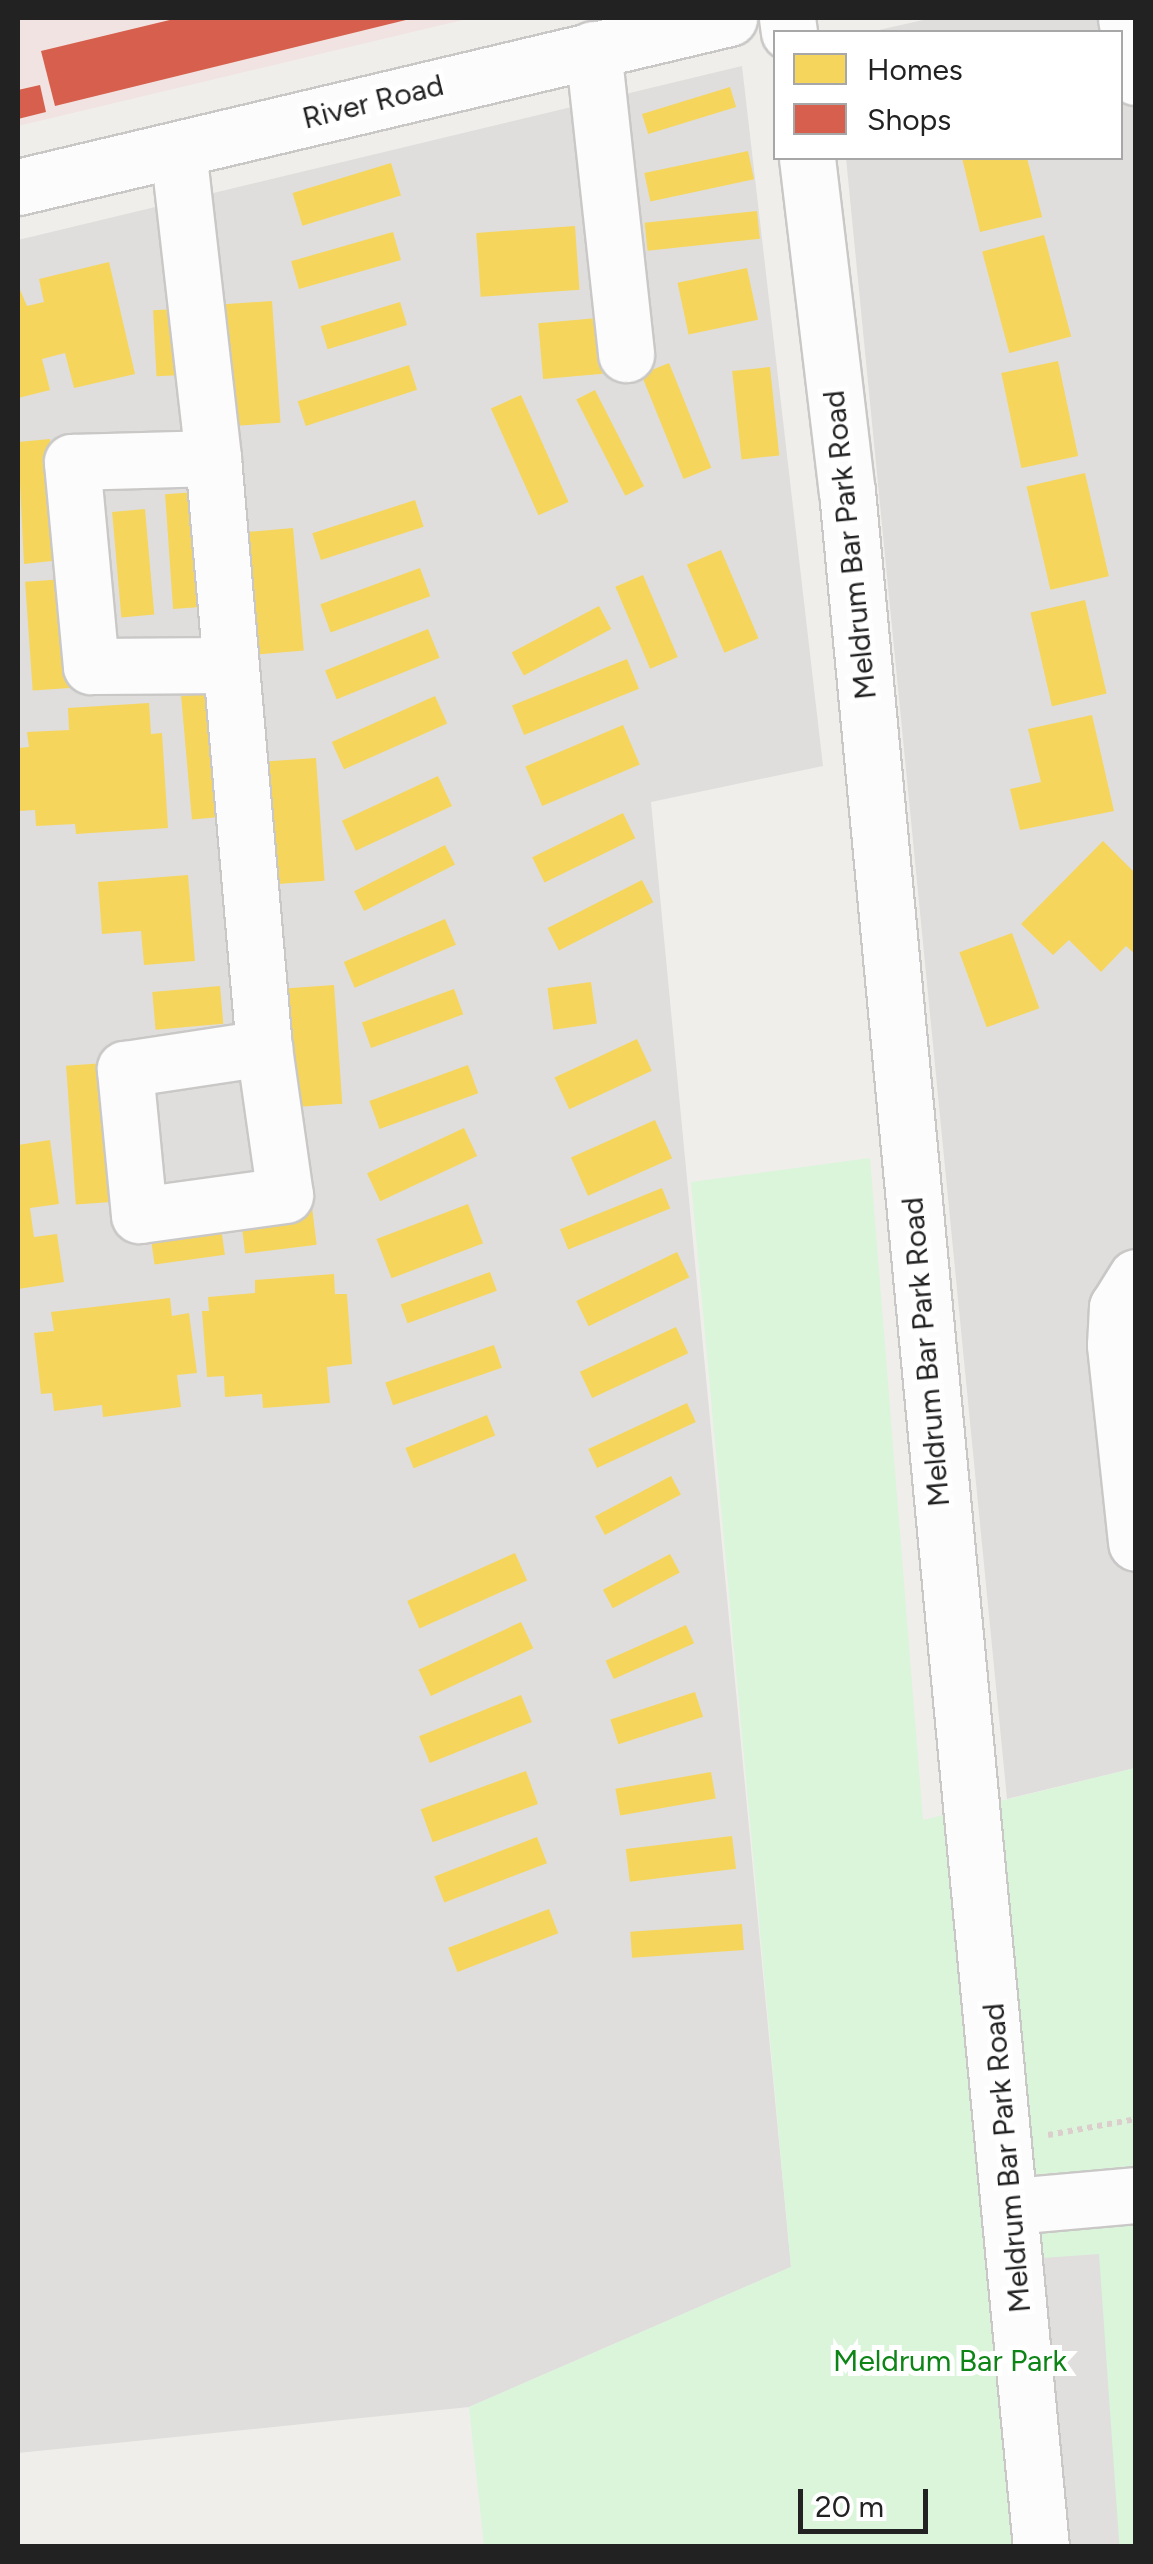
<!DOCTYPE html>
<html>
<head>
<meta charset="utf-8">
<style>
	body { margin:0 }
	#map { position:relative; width:1153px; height:2564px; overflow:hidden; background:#f0eeeb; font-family:Figtree,sans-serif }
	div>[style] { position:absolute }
	.residential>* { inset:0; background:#dfdedc }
	.commercial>* { inset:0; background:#f1e3e1 }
	.park>* { inset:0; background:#daf5da }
	.parking>* { inset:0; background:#e0dfde; transform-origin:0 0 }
	.homes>* { inset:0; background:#f6d55c; transform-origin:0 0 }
	.shops>* { inset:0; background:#d6604d }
	.path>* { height:6px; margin-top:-3px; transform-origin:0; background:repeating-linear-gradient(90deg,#dccecd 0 5px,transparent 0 10px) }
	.roads { filter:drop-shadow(2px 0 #c9c8c7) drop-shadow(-2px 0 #c9c8c7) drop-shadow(0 2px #c9c8c7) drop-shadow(0 -2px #c9c8c7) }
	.minor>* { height:55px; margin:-27.5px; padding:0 27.5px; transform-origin:27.5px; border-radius:27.5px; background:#fdfcfc }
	span { translate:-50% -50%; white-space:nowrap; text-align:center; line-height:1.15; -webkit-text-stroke:10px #fff; paint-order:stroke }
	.street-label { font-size:30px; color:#222 }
	.park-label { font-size:30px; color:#0c8416 }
	.frame { position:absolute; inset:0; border:20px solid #222; pointer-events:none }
	.legend { position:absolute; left:773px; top:30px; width:350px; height:130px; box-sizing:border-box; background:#fff; border:2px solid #a7a7a7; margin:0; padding:12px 18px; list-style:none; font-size:30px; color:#222 }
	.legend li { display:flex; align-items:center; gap:20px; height:50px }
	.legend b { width:50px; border:2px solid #a7a7a7 }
	.scale { position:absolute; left:798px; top:2489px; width:130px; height:45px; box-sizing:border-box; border:5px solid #222; border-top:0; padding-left:12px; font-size:30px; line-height:35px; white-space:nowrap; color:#222; -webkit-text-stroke:8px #fff; paint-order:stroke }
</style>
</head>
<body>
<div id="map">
	<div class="residential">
		<div style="clip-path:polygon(932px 18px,1135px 18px,1135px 1768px,1007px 1799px,846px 158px,1120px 158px,1120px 32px,870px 32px)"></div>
		<div style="clip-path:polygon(742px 66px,823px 766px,651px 802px,791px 2267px,469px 2407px,18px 2453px,18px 240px)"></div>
	</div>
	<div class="commercial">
		<div style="clip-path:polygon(18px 18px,471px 18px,18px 126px)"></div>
	</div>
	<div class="park">
		<div style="clip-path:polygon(870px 1158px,923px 1820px,1135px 1768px,1135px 2546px,484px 2546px,469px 2407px,791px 2267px,691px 1182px)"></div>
	</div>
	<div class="parking">
		<div style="left:1099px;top:2254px;width:293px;height:81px;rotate:86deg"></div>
	</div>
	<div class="homes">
		<div style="left:730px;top:87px;width:21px;height:92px;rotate:73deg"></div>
		<div style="left:748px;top:151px;width:29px;height:106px;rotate:78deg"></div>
		<div style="clip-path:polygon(962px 158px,1027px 158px,1042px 217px,980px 232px)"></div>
		<div style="left:391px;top:163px;width:34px;height:103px;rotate:73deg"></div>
		<div style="left:757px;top:211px;width:28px;height:113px;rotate:84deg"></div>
		<div style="left:575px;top:226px;width:64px;height:99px;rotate:86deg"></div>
		<div style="left:393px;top:232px;width:29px;height:106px;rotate:74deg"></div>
		<div style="left:1044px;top:235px;width:105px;height:64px;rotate:75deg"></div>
		<div style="clip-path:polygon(109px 262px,135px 374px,74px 388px,65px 353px,42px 359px,50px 390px,18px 398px,18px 285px,27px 306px,44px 302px,39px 279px)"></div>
		<div style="left:747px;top:268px;width:53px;height:71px;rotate:78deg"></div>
		<div style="left:272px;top:301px;width:122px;height:48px;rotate:86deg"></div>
		<div style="left:400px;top:302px;width:24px;height:83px;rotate:73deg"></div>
		<div style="left:179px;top:309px;width:66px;height:26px;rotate:87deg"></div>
		<div style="left:598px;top:318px;width:56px;height:60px;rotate:85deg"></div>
		<div style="left:1058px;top:361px;width:97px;height:58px;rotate:78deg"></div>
		<div style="left:669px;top:363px;width:113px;height:30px;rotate:68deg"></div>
		<div style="left:409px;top:365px;width:26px;height:117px;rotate:72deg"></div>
		<div style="left:770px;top:367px;width:89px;height:38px;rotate:84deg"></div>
		<div style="left:595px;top:390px;width:108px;height:21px;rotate:63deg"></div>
		<div style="left:521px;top:395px;width:117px;height:33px;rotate:66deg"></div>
		<div style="clip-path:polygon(50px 439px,61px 560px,24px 564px,18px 442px)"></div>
		<div style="left:1085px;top:473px;width:106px;height:60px;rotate:77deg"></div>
		<div style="left:196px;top:492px;width:115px;height:31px;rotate:86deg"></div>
		<div style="left:415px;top:500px;width:28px;height:108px;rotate:72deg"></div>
		<div style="left:145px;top:509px;width:106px;height:33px;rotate:85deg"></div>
		<div style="left:293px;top:528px;width:123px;height:44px;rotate:85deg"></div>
		<div style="left:721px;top:550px;width:96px;height:37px;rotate:67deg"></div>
		<div style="left:420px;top:568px;width:30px;height:106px;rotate:70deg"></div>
		<div style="left:643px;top:575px;width:89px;height:30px;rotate:67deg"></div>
		<div style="left:66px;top:579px;width:109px;height:41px;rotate:86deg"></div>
		<div style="left:1085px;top:600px;width:96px;height:56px;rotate:77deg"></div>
		<div style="left:599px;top:606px;width:26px;height:99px;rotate:62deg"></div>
		<div style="left:428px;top:629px;width:31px;height:111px;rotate:68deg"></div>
		<div style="left:627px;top:659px;width:32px;height:124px;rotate:68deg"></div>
		<div style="left:214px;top:693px;width:124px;height:33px;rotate:85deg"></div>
		<div style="left:435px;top:696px;width:30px;height:113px;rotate:66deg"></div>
		<div style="clip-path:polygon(149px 703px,151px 734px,162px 733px,168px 828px,76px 834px,75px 824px,36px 826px,35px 810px,18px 811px,18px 748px,29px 747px,27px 732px,69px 730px,68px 708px)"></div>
		<div style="clip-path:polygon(1092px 715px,1114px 811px,1020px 830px,1010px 789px,1041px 782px,1028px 729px)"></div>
		<div style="left:623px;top:725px;width:43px;height:106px;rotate:67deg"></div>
		<div style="left:316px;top:758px;width:123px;height:47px;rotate:86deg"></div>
		<div style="left:438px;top:776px;width:33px;height:106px;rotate:65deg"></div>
		<div style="left:623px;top:813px;width:28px;height:101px;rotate:64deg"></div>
		<div style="clip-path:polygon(1103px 841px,1136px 874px,1136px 955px,1126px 946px,1101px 972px,1069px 940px,1053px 955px,1021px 924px)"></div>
		<div style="left:445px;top:845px;width:22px;height:102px;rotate:63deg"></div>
		<div style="clip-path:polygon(188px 875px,195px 961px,144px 965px,141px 931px,102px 934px,98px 882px)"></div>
		<div style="left:642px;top:880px;width:25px;height:106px;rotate:63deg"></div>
		<div style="left:445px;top:919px;width:28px;height:110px;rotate:67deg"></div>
		<div style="left:1012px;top:933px;width:80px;height:56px;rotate:70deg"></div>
		<div style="left:591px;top:982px;width:42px;height:44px;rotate:82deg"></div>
		<div style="left:334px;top:985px;width:119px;height:46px;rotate:86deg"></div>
		<div style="left:220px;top:986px;width:38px;height:68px;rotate:85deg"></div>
		<div style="left:454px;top:989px;width:27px;height:98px;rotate:70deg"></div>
		<div style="left:637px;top:1039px;width:35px;height:91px;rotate:65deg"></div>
		<div style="left:105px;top:1063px;width:139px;height:39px;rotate:86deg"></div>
		<div style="left:468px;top:1065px;width:30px;height:105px;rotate:70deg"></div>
		<div style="left:655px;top:1120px;width:42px;height:92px;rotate:66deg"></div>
		<div style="left:464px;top:1128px;width:31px;height:107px;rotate:65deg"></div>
		<div style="clip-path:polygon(50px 1140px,59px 1204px,30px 1208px,34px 1237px,57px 1234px,64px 1282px,18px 1289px,18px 1145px)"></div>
		<div style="left:662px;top:1188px;width:22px;height:110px;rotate:68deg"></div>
		<div style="left:468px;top:1204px;width:42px;height:98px;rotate:69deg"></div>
		<div style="left:312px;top:1207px;width:38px;height:72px;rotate:83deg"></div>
		<div style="left:220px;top:1220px;width:35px;height:71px;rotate:82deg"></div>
		<div style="left:677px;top:1252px;width:28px;height:112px;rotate:64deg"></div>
		<div style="left:490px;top:1272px;width:20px;height:95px;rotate:70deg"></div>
		<div style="clip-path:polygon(334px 1274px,335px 1294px,347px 1294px,352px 1364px,327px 1367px,330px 1403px,263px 1408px,262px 1394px,225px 1397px,224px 1376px,207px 1377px,202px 1311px,209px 1311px,208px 1297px,255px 1293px,255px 1280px)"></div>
		<div style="clip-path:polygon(170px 1298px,172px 1316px,189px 1313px,197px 1373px,177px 1375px,181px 1407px,103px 1417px,102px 1405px,54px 1411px,52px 1393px,41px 1394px,34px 1333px,54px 1331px,51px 1312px)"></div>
		<div style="left:676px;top:1327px;width:29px;height:106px;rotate:65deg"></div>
		<div style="left:494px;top:1345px;width:24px;height:115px;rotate:71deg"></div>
		<div style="left:687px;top:1403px;width:21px;height:109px;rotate:65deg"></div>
		<div style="left:487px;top:1415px;width:22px;height:88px;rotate:68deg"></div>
		<div style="left:671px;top:1476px;width:21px;height:86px;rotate:62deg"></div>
		<div style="left:515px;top:1553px;width:30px;height:118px;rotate:66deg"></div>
		<div style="left:670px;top:1554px;width:21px;height:76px;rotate:62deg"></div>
		<div style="left:521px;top:1622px;width:29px;height:113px;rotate:65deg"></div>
		<div style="left:686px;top:1625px;width:20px;height:88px;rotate:66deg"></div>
		<div style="left:695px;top:1692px;width:26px;height:89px;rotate:72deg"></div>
		<div style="left:521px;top:1695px;width:29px;height:110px;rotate:68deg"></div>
		<div style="left:526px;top:1771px;width:35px;height:112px;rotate:70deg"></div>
		<div style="left:711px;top:1772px;width:27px;height:97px;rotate:80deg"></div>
		<div style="left:732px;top:1836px;width:33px;height:107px;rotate:83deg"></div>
		<div style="left:537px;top:1837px;width:28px;height:110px;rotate:69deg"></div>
		<div style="left:549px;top:1909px;width:26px;height:108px;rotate:69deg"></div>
		<div style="left:742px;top:1924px;width:26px;height:112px;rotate:86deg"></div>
	</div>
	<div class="shops">
		<div style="clip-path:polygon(178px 18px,410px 18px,410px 19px,55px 106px,41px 51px)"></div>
		<div style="clip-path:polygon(40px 85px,46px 112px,18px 119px,18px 90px)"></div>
	</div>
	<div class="path">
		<div style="left:1048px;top:2135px;width:89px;rotate:-10.3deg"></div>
	</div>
	<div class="roads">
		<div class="minor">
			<div style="left:787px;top:18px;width:14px;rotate:82deg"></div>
			<div style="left:1126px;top:18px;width:60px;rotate:80.4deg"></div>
			<div style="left:593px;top:49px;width:307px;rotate:83.8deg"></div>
			<div style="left:178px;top:150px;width:310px;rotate:83.5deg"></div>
			<div style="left:213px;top:458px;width:592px;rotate:85.06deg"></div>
			<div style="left:264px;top:1048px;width:148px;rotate:81.9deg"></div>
			<div style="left:285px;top:1195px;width:147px;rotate:172.2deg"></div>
			<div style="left:139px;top:1215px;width:147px;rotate:-95.5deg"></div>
			<div style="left:125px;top:1069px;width:141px;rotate:-8.6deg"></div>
			<div style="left:807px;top:158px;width:335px;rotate:83.2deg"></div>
			<div style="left:847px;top:491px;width:2064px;rotate:84.61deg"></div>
			<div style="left:18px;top:187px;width:731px;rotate:-13.37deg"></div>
			<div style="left:213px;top:458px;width:141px;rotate:178.4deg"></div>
			<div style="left:72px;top:462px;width:205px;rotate:84.7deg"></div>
			<div style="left:91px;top:666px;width:139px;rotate:-0.4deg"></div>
			<div style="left:1136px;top:1277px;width:36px;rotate:122deg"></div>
			<div style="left:1117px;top:1307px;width:38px;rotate:93deg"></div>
			<div style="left:1115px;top:1345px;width:199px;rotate:83.9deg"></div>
			<div style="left:1013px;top:2206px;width:123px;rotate:-5.1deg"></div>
		</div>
	</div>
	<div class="street-label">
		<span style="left:373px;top:102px;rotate:-14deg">River Road</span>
		<span style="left:850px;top:545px;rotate:-96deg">Meldrum Bar Park Road</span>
		<span style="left:926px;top:1352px;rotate:-95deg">Meldrum Bar Park Road</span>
		<span style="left:1007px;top:2158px;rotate:-95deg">Meldrum Bar Park Road</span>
	</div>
	<div class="park-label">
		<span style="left:950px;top:2361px">Meldrum Bar Park</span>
	</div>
	<div class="frame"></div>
	<ul class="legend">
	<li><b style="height:28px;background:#f6d55c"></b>Homes</li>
	<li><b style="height:28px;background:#d6604d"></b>Shops</li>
	</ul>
	<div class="scale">20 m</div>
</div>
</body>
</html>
